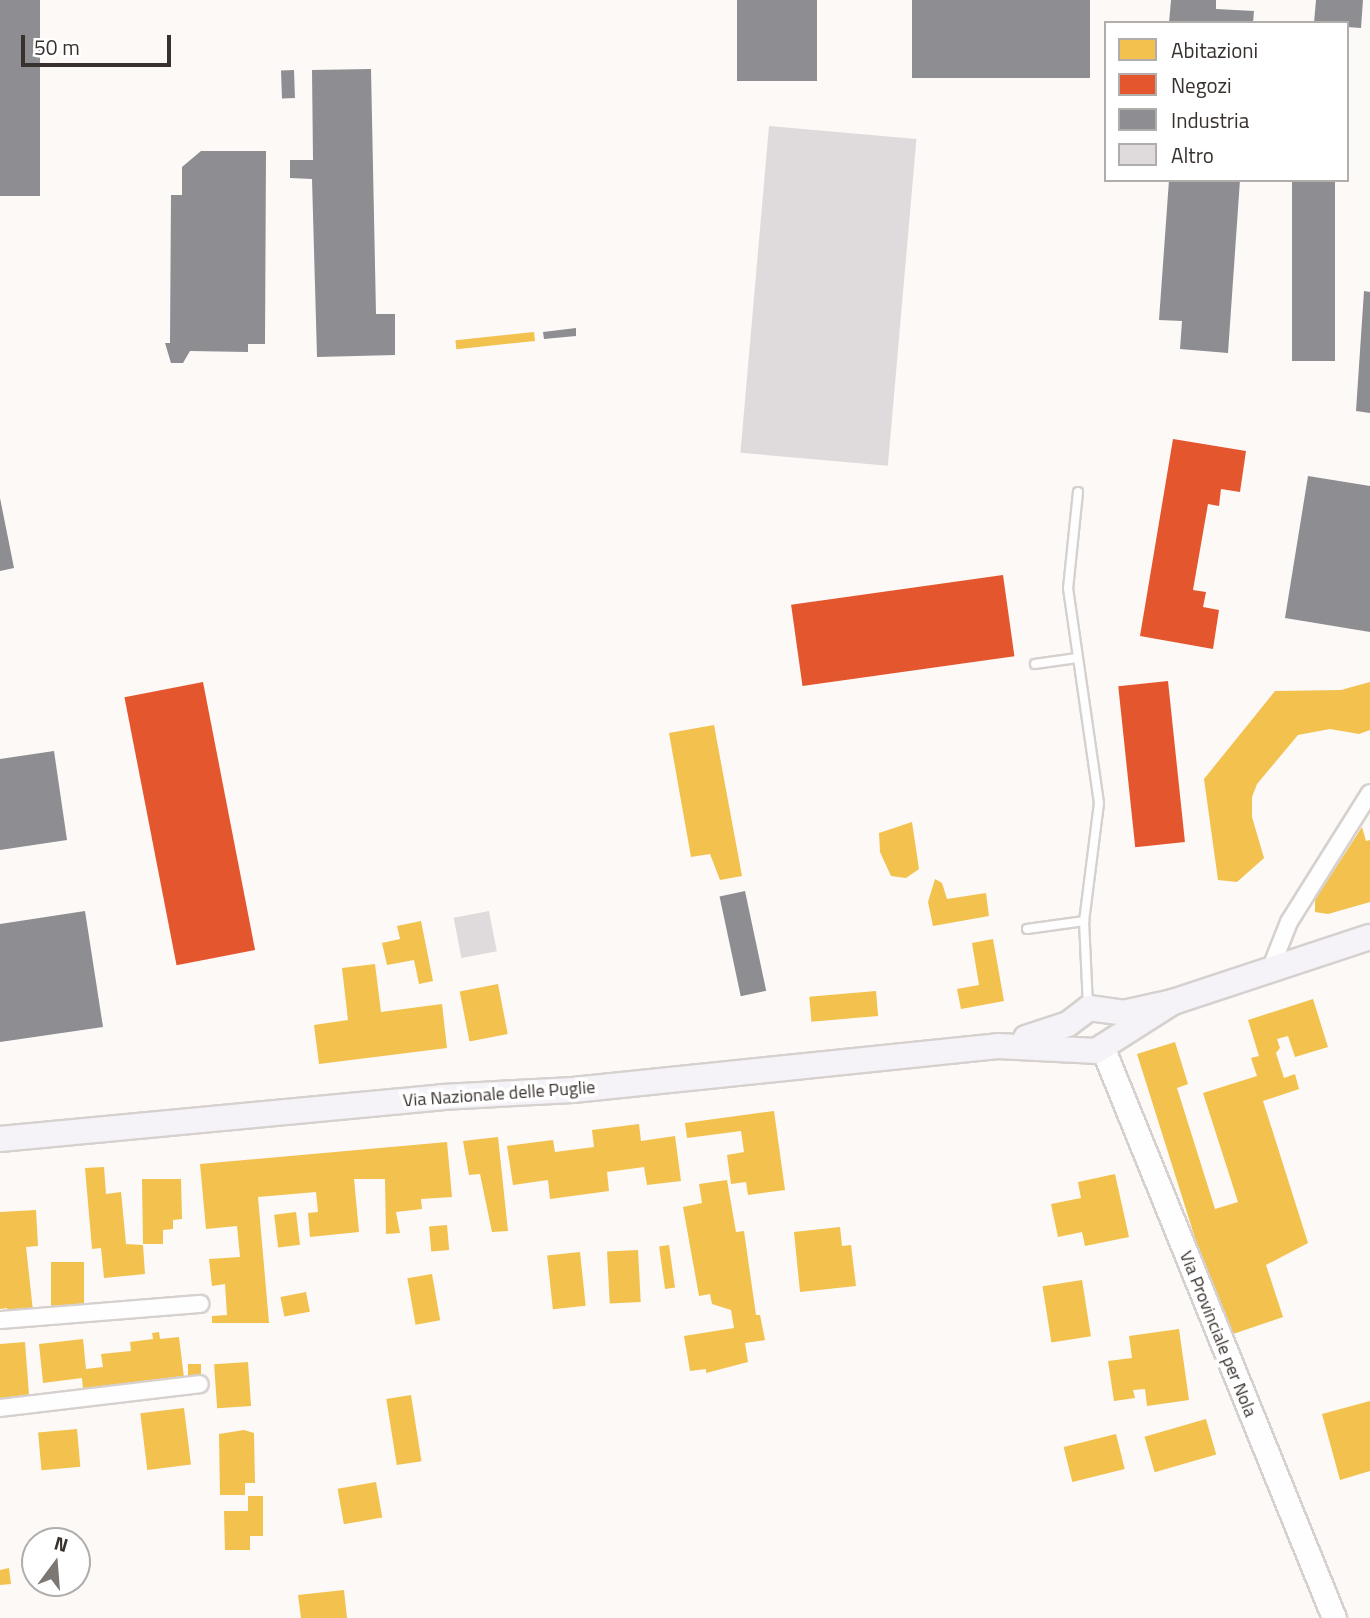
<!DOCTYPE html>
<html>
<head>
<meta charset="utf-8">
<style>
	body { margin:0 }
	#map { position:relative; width:1370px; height:1618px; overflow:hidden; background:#fcf9f7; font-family:"Titillium Web",sans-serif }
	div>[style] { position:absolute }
	.homes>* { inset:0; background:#f2c14e; transform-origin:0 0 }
	.shops>* { inset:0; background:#e4572e; transform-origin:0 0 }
	.industry>* { inset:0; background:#8d8d92; transform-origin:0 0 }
	.building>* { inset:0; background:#dfdbdc; transform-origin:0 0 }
	.roads { filter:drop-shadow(2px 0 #d6d1ce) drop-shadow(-2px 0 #d6d1ce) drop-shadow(0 2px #d6d1ce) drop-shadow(0 -2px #d6d1ce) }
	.lane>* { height:8px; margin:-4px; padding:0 4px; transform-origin:4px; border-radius:4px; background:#fffefe }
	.street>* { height:16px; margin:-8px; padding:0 8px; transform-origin:8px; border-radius:8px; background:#fffefe }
	.secondary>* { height:23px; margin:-11.5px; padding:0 11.5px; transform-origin:11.5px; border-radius:11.5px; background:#fffefe }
	.primary>* { height:24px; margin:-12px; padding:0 12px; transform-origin:12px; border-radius:12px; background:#f5f3f8 }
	span { translate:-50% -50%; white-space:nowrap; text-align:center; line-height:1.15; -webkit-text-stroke:7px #fff; paint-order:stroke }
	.street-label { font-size:18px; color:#39312e }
	.legend { position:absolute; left:1104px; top:21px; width:245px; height:161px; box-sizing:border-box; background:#fff; border:2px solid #b0adab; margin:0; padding:9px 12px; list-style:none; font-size:21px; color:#39312e }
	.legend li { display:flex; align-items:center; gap:14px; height:35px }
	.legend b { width:35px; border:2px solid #b0adab }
	.north { position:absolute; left:21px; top:1527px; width:70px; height:70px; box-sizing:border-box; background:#fff; border:2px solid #b0adab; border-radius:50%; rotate:16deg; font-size:19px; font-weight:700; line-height:28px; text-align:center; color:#39312e }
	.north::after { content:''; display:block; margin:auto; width:24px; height:32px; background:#7d7774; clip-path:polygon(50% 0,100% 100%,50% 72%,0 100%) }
	.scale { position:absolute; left:21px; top:35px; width:150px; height:32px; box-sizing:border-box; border:4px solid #39312e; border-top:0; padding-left:9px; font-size:21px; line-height:24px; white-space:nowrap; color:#39312e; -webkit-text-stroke:5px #fff; paint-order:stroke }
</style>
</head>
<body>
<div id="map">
	<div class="homes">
		<div style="left:534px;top:332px;width:9px;height:79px;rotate:84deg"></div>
		<div style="clip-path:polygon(1370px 682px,1370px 730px,1359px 734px,1330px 729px,1298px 735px,1257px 784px,1252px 797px,1252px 817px,1264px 858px,1237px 882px,1218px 880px,1204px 779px,1275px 691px,1341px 690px)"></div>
		<div style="clip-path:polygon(714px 725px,742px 876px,720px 880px,710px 854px,691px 857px,669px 733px)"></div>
		<div style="clip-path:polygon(912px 822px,919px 869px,906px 878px,891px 876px,880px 852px,879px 833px)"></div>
		<div style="clip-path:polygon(1362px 827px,1366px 841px,1370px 840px,1370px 902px,1328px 914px,1315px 912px,1315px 900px)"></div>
		<div style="clip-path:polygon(935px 879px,942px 883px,947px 899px,986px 893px,989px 916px,933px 926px,928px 902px)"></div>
		<div style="clip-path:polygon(421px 921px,433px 981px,419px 984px,414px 960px,387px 965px,382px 943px,400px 939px,397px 926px)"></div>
		<div style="clip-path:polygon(993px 939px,1004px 1001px,961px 1009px,957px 989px,979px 985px,972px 943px)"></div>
		<div style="clip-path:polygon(375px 964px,381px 1012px,442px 1004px,447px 1048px,319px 1064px,314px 1025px,348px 1020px,342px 968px)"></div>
		<div style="left:498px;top:984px;width:51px;height:39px;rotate:79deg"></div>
		<div style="left:876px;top:991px;width:25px;height:67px;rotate:85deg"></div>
		<div style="clip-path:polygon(1313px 999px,1328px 1047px,1295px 1057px,1288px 1036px,1277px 1039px,1280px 1048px,1276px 1053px,1284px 1078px,1295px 1074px,1299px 1089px,1263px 1101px,1308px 1243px,1266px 1265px,1283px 1317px,1233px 1334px,1201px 1257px,1137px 1054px,1175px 1042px,1188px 1084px,1177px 1088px,1215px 1209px,1238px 1202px,1203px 1093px,1257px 1076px,1251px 1058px,1259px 1056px,1248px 1020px)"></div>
		<div style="clip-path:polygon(774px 1111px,785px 1190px,748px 1195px,746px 1182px,731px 1184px,727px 1155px,744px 1152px,741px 1131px,687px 1138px,685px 1123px)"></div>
		<div style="clip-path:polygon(639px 1124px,641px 1141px,675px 1136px,681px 1181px,647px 1185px,644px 1167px,607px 1172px,609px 1191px,550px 1199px,548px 1180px,513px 1185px,507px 1146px,553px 1140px,555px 1152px,594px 1147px,592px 1130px)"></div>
		<div style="clip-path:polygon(498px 1137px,508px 1231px,492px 1232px,480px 1174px,469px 1175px,463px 1141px)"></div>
		<div style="clip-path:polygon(447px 1142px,452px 1197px,421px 1199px,422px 1209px,396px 1212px,400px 1233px,386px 1234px,385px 1179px,354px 1179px,359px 1232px,310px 1237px,308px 1213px,318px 1212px,316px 1192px,258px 1197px,269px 1323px,212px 1323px,212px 1316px,227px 1315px,225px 1284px,212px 1286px,209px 1259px,240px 1257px,237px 1226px,206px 1229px,200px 1164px)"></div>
		<div style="clip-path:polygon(104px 1167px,106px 1194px,121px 1192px,126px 1244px,143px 1245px,145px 1274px,104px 1278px,101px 1248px,92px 1249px,85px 1168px)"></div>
		<div style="clip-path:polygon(1115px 1174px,1129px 1237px,1085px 1246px,1082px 1232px,1058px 1237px,1051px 1204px,1081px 1198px,1078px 1182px)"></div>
		<div style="clip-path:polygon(142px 1179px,181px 1179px,182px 1219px,173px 1220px,173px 1229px,163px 1230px,163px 1244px,143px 1244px)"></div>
		<div style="clip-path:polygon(727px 1180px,736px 1232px,744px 1231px,756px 1315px,760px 1315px,765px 1340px,745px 1343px,748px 1362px,706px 1373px,706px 1369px,690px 1371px,684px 1336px,734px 1328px,731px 1310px,712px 1304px,710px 1294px,699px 1296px,683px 1207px,702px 1203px,699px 1184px)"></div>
		<div style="clip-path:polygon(36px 1210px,38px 1246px,26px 1247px,33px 1311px,8px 1313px,7px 1308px,0 1309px,0 1212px)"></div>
		<div style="left:296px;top:1212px;width:33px;height:22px;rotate:83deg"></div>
		<div style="left:447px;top:1225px;width:25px;height:18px;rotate:85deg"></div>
		<div style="clip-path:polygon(840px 1227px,842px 1246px,851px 1245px,856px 1286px,800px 1292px,794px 1232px)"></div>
		<div style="left:669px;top:1245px;width:43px;height:10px;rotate:82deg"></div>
		<div style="left:638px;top:1250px;width:52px;height:31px;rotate:87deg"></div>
		<div style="left:580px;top:1252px;width:54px;height:33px;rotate:84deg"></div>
		<div style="left:51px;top:1262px;width:33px;height:45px"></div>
		<div style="left:432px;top:1274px;width:47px;height:25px;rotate:80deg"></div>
		<div style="left:1082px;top:1280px;width:57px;height:40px;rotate:81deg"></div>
		<div style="left:306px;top:1292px;width:20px;height:26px;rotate:79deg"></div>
		<div style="clip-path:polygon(1179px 1329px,1189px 1400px,1147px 1406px,1145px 1389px,1133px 1390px,1135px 1398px,1114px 1401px,1108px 1361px,1132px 1358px,1129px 1336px)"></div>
		<div style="clip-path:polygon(159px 1332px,160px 1339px,179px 1337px,184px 1378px,83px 1389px,82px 1378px,43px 1383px,39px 1344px,83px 1339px,86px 1369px,103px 1367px,101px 1354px,131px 1351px,130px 1342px,153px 1339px,152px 1333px)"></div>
		<div style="clip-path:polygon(25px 1342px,29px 1395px,0 1398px,0 1344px)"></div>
		<div style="left:248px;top:1362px;width:44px;height:34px;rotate:86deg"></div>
		<div style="left:188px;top:1364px;width:13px;height:15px"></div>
		<div style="left:411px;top:1395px;width:67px;height:25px;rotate:81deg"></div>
		<div style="clip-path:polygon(1370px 1401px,1370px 1471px,1340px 1480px,1322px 1414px)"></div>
		<div style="left:184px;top:1408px;width:57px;height:44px;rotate:83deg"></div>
		<div style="left:1206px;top:1419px;width:37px;height:64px;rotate:74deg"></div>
		<div style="left:77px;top:1429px;width:38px;height:39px;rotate:85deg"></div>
		<div style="clip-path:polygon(244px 1430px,254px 1433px,255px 1483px,245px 1483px,245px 1495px,220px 1495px,219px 1434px)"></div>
		<div style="left:1116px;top:1434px;width:36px;height:54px;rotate:76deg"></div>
		<div style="left:376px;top:1482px;width:36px;height:39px;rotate:80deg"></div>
		<div style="clip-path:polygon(248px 1496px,263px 1496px,263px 1536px,250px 1536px,250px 1550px,225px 1550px,224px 1511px,248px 1511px)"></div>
		<div style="clip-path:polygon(9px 1568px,11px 1584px,0 1585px,0 1570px)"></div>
		<div style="clip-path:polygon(344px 1590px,347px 1618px,301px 1618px,298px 1595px)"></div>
	</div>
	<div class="shops">
		<div style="clip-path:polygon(1173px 439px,1246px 451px,1240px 492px,1221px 489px,1219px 506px,1208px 504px,1193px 590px,1206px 592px,1203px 607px,1219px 610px,1213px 649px,1140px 636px)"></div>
		<div style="left:1003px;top:575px;width:82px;height:214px;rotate:82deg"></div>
		<div style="left:1168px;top:681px;width:162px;height:50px;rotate:84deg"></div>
		<div style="left:203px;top:682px;width:273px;height:80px;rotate:79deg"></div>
	</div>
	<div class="industry">
		<div style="left:0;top:0;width:40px;height:196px"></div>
		<div style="left:737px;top:0;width:80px;height:81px"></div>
		<div style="left:912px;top:0;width:178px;height:78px"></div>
		<div style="clip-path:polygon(1171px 0,1216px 0,1216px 9px,1254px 11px,1253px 23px,1169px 23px)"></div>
		<div style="clip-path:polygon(1316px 0,1363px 0,1361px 28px,1347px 27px,1347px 23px,1314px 23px)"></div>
		<div style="clip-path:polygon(371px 69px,376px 314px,395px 314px,395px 355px,317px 357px,312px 179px,290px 178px,290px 160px,313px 160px,312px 70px)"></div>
		<div style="left:294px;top:70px;width:28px;height:13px;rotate:88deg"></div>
		<div style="clip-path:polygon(201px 151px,266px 151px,265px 344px,248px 344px,248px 352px,190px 351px,183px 363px,171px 363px,165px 343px,170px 343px,171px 195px,182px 195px,182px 167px)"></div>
		<div style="clip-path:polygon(1169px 180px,1240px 180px,1228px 353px,1180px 349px,1182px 321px,1159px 320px)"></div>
		<div style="left:1292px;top:180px;width:43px;height:181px"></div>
		<div style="clip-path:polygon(1364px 291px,1370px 292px,1370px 413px,1356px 411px)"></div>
		<div style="clip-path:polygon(576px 328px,576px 336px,544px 339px,543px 332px)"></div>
		<div style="clip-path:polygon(1308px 476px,1370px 486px,1370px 632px,1285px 618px)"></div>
		<div style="clip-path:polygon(0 498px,14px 568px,0 571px)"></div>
		<div style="clip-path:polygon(54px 751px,67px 840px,0 850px,0 759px)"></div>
		<div style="left:745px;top:891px;width:102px;height:26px;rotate:78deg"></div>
		<div style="clip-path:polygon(85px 911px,103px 1027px,0 1042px,0 924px)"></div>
	</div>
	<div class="building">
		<div style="left:769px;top:126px;width:148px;height:328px;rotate:5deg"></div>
		<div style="left:489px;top:911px;width:41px;height:36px;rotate:79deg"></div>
	</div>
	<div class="roads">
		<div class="lane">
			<div style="left:1078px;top:492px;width:97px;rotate:95.9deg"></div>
			<div style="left:1068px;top:588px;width:217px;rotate:81.8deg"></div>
			<div style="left:1099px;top:803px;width:119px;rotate:97.2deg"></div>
			<div style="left:1084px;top:921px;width:84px;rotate:87.3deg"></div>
			<div style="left:1035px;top:664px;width:42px;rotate:-8.1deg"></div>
			<div style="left:1027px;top:929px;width:58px;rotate:-8deg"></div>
		</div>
		<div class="street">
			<div style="left:1270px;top:970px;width:52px;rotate:-68.4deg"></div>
			<div style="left:1289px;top:922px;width:152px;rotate:-57.9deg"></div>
			<div style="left:0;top:1320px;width:201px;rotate:-4.6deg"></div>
			<div style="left:0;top:1408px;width:201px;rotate:-6.8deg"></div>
		</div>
		<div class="secondary">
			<div style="left:1103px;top:1049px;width:614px;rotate:67.9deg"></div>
		</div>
		<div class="primary">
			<div style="left:1026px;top:1038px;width:44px;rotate:-18.4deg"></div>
			<div style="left:1068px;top:1024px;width:26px;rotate:-37deg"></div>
			<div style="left:1089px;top:1008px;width:34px;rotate:8deg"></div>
			<div style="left:1123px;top:1013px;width:51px;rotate:-12.4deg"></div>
			<div style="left:1173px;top:1002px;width:207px;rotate:-18.3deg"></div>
			<div style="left:0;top:1139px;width:444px;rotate:-5.4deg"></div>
			<div style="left:442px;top:1097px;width:131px;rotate:-3.1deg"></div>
			<div style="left:573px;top:1090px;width:427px;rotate:-5.9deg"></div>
			<div style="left:998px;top:1046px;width:98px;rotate:2.9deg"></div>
			<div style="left:1096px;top:1051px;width:91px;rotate:-32.5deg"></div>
		</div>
	</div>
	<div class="street-label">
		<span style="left:499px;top:1094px;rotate:-4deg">Via Nazionale delle Puglie</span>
		<span style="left:1218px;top:1334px;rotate:68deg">Via Provinciale per Nola</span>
	</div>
	<ul class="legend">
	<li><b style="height:19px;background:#f2c14e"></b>Abitazioni</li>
	<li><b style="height:19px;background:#e4572e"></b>Negozi</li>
	<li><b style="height:19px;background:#8d8d92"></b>Industria</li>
	<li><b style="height:19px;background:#dfdbdc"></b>Altro</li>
	</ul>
	<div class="north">N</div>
	<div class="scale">50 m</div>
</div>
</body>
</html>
